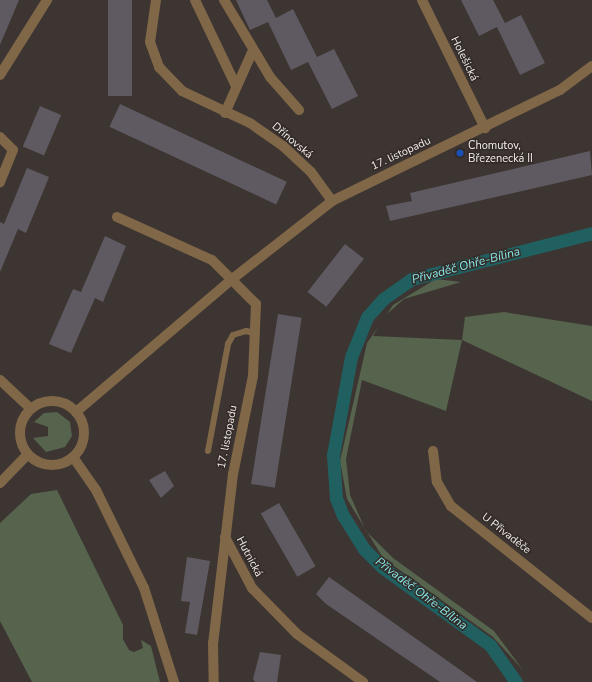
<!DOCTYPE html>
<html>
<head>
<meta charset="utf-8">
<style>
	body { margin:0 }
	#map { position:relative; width:592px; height:682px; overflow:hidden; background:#3d3532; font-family:"Nunito Sans",sans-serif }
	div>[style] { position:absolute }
	.green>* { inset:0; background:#56634d }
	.canal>* { height:13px; margin:-6.5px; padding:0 6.5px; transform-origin:6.5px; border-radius:6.5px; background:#216061 }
	.building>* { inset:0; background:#5f5a61; transform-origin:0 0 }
	.service>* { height:6px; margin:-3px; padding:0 3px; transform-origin:3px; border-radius:3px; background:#806748 }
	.minor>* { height:10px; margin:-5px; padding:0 5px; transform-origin:5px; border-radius:5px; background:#806748 }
	.tertiary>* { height:10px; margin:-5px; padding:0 5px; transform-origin:5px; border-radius:5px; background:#806748 }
	.tertiary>.ring { margin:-5px; padding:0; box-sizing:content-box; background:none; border:10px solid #806748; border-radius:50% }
	.dots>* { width:11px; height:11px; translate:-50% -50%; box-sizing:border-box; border:2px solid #332b28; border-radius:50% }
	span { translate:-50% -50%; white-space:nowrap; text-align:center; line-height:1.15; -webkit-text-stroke:3px #332b28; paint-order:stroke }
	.street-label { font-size:11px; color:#f3edeb }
	.poi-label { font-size:11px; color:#f3edeb }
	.left { translate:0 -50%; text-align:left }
	.water-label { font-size:12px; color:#88ebeb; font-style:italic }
</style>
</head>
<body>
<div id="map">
	<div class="green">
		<div style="clip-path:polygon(436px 279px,461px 282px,404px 299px,387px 314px,393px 305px)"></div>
		<div style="clip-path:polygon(504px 312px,592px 326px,592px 401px,462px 340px,446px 411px,362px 380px,346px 459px,350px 495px,366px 531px,393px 558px,494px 631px,523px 670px,493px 637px,383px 558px,347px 499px,340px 461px,367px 343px,378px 327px,373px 336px,462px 340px,465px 317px)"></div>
		<div style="clip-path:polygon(57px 412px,70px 422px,72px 436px,65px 447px,46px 452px,33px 438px,48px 436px,48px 427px,34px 422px,44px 413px)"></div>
		<div style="clip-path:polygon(57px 490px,123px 625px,123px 639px,129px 650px,134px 652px,143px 648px,141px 640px,151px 646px,160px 682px,32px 682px,0 621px,0 523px,31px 494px)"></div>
	</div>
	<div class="canal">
		<div style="left:516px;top:682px;width:45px;rotate:-125.1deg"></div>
		<div style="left:490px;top:645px;width:133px;rotate:-144.2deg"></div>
		<div style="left:382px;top:567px;width:25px;rotate:-135deg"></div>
		<div style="left:364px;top:549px;width:39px;rotate:-122deg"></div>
		<div style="left:343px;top:516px;width:19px;rotate:-111deg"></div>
		<div style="left:336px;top:498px;width:43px;rotate:-94deg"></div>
		<div style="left:333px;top:455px;width:100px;rotate:-79.6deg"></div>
		<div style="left:351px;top:357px;width:43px;rotate:-68.2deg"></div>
		<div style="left:367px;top:317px;width:24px;rotate:-48deg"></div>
		<div style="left:383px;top:299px;width:35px;rotate:-35deg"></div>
		<div style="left:412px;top:279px;width:186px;rotate:-14.3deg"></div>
	</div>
	<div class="building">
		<div style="clip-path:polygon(0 0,19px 0,0 45px)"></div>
		<div style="left:108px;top:0;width:24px;height:96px"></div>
		<div style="clip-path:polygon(236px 0,267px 0,276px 18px,293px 9px,317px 57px,334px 49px,358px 96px,332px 109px,308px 62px,291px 70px,268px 22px,250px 30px)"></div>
		<div style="clip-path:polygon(461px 0,493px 0,505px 23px,521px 15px,545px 63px,520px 75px,497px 27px,479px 36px)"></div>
		<div style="left:120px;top:104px;width:184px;height:25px;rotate:25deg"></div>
		<div style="left:40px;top:106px;width:23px;height:44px;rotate:23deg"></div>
		<div style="clip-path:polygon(590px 151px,592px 175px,390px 221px,386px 206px,412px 201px,410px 193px)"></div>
		<div style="clip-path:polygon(27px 168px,49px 177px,26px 233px,18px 229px,0 272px,0 222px,4px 224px)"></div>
		<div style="clip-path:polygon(105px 236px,126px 246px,103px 302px,95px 298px,71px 353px,49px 344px,73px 289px,81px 292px)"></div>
		<div style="left:345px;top:244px;width:24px;height:61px;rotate:38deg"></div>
		<div style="left:278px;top:314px;width:24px;height:172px;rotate:9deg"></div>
		<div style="clip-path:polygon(165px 471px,174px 486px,161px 498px,149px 480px)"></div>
		<div style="left:279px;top:503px;width:73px;height:21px;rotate:60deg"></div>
		<div style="clip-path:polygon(187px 557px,210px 561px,197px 635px,185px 633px,190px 602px,181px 601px)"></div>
		<div style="clip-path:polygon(329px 577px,449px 662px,477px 682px,440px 682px,326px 604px,316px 594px)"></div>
		<div style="clip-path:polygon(260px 652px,281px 655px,277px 682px,255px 682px,253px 679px)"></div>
	</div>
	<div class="service">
		<div style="left:208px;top:451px;width:109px;rotate:-79.4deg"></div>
		<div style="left:228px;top:344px;width:10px;rotate:-61deg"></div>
		<div style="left:233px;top:335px;width:14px;rotate:-17deg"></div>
		<div style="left:246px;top:331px;width:11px;rotate:15deg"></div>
	</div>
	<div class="minor">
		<div style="left:156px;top:0;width:42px;rotate:98.1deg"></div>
		<div style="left:150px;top:42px;width:27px;rotate:70deg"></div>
		<div style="left:159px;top:67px;width:33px;rotate:46deg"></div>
		<div style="left:182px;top:91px;width:75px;rotate:25.2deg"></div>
		<div style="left:250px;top:123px;width:40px;rotate:34.9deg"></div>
		<div style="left:283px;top:146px;width:38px;rotate:43deg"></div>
		<div style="left:311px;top:172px;width:36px;rotate:54deg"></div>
		<div style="left:195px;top:0;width:95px;rotate:64.5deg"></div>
		<div style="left:224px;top:0;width:90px;rotate:59.1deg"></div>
		<div style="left:270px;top:77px;width:44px;rotate:48.7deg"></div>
		<div style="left:422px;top:0;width:143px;rotate:63.8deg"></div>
		<div style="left:0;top:75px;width:89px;rotate:-57.9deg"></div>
		<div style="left:225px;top:113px;width:69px;rotate:-66deg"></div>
		<div style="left:0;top:137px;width:18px;rotate:45deg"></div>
		<div style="left:13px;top:150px;width:35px;rotate:112deg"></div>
		<div style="left:117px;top:217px;width:104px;rotate:24.4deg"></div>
		<div style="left:212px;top:260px;width:62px;rotate:45deg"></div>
		<div style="left:256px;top:304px;width:72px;rotate:92.4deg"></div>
		<div style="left:253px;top:376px;width:100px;rotate:101.5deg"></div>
		<div style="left:233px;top:474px;width:170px;rotate:96.7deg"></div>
		<div style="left:213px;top:643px;width:39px;rotate:89deg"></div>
		<div style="left:433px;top:451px;width:31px;rotate:83deg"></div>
		<div style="left:437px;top:482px;width:28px;rotate:60deg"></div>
		<div style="left:451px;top:506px;width:180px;rotate:38.5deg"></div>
		<div style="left:225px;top:537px;width:58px;rotate:62.1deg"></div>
		<div style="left:252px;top:588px;width:64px;rotate:45.6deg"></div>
		<div style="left:297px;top:634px;width:82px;rotate:36deg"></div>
	</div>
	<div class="tertiary">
		<div style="left:0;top:380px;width:42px;rotate:43.1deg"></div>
		<div class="ring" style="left:20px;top:401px;width:54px;height:54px"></div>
		<div style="left:76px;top:412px;width:204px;rotate:-40.4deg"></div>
		<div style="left:231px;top:280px;width:128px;rotate:-38deg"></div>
		<div style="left:332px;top:201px;width:254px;rotate:-26deg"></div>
		<div style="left:560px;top:90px;width:40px;rotate:-37deg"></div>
		<div style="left:73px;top:457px;width:40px;rotate:55.1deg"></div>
		<div style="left:96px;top:490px;width:109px;rotate:63.9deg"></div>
		<div style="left:144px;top:588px;width:99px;rotate:72.3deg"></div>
		<div style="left:0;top:483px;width:40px;rotate:-46deg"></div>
	</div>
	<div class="dots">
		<div style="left:460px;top:153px;background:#1a4fb4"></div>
	</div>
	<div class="street-label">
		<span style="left:464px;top:59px;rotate:64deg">Holešická</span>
		<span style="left:292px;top:141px;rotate:40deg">Dřínovská</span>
		<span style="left:401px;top:154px;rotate:-25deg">17. listopadu</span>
		<span style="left:228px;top:437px;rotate:-79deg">17. listopadu</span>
		<span style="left:506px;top:534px;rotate:38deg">U Přivaděče</span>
		<span style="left:249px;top:557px;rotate:62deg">Hutnická</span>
	</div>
	<div class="poi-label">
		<span class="left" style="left:468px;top:153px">Chomutov,<br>Březenecká II</span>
	</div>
	<div class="water-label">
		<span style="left:466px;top:266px;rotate:-15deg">Přivaděč Ohře-Bílina</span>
		<span style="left:421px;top:594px;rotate:37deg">Přivaděč Ohře-Bílina</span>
	</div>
</div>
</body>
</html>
